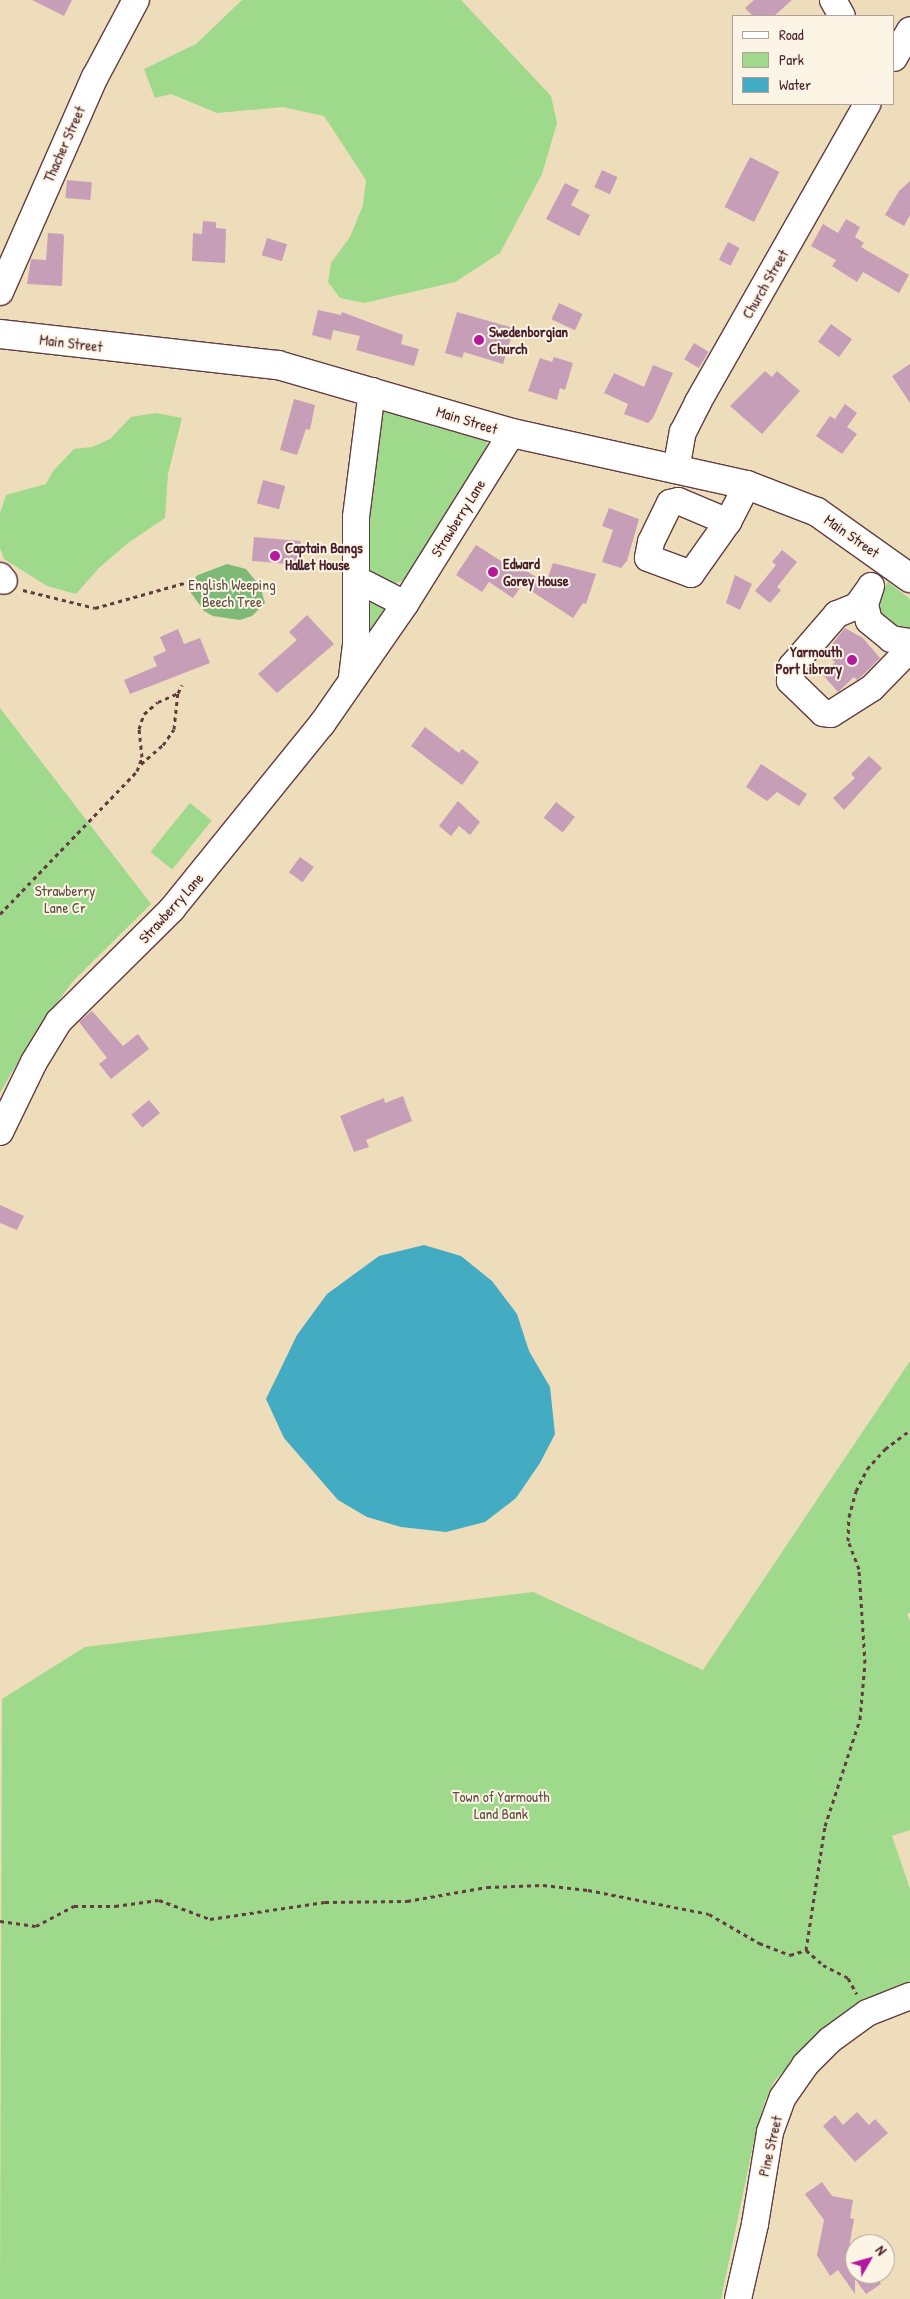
<!DOCTYPE html>
<html>
<head>
<meta charset="utf-8">
<style>
	body { margin:0 }
	#map { position:relative; width:910px; height:2299px; overflow:hidden; background:#edb; font-family:"Patrick Hand",sans-serif }
	div>[style] { position:absolute }
	.green>* { inset:0; background:#9fd98b; transform-origin:0 0 }
	.forest>* { inset:0; background:#7fb977 }
	.water>* { inset:0; background:#43abc2 }
	.building>* { inset:0; background:#c79eb8; transform-origin:0 0 }
	.path>* { height:3px; margin-top:-1.5px; transform-origin:0; background:repeating-linear-gradient(90deg,#633c41 0 4px,transparent 0 8px) }
	.roads { filter:drop-shadow(1px 0 #633c41) drop-shadow(-1px 0 #633c41) drop-shadow(0 1px #633c41) drop-shadow(0 -1px #633c41) }
	.minor>* { height:26px; margin:-13px; padding:0 13px; transform-origin:13px; border-radius:13px; background:#fff }
	.major>* { height:28px; margin:-14px; padding:0 14px; transform-origin:14px; border-radius:14px; background:#fff }
	.dots>* { width:14px; height:14px; translate:-50% -50%; box-sizing:border-box; border:2px solid #fcf5e5; border-radius:50% }
	span { translate:-50% -50%; white-space:nowrap; text-align:center; line-height:1.15; -webkit-text-stroke:4px #fcf5e5; paint-order:stroke }
	.street-label { font-size:15px; color:#4a1f2b }
	.poi-label { font-size:15px; color:#4a1f2b; font-weight:700 }
	.left { translate:0 -50%; text-align:left }
	.right { translate:-100% -50%; text-align:right }
	.park-label { font-size:15px; color:#5f4e43 }
	.legend { position:absolute; left:732px; top:15px; width:162px; height:90px; box-sizing:border-box; background:#fcf5e5; border:1px solid #b59f9b; margin:0; padding:6px 9px; list-style:none; font-size:15px; color:#4a1f2b }
	.legend li { display:flex; align-items:center; gap:10px; height:25px }
	.legend b { width:25px; border:1px solid #b59f9b }
	.north { position:absolute; left:845px; top:2234px; width:50px; height:50px; box-sizing:border-box; background:#fcf5e5; border:1px solid #b59f9b; border-radius:50%; rotate:52deg; font-size:14px; font-weight:700; line-height:20px; text-align:center; color:#4a1f2b }
	.north::after { content:''; display:block; margin:auto; width:18px; height:22px; background:#b5179e; clip-path:polygon(50% 0,100% 100%,50% 72%,0 100%) }
</style>
</head>
<body>
<div id="map">
	<div class="green">
		<div style="clip-path:polygon(242px 0,461px 0,551px 96px,557px 123px,542px 174px,500px 253px,455px 282px,364px 303px,340px 298px,328px 282px,331px 263px,350px 237px,363px 205px,366px 180px,324px 116px,283px 107px,217px 113px,171px 94px,155px 98px,144px 69px,196px 44px)"></div>
		<div style="clip-path:polygon(389px 409px,485px 438px,490px 450px,412px 578px,392px 584px,379px 582px,362px 564px,381px 415px)"></div>
		<div style="clip-path:polygon(156px 413px,182px 418px,168px 474px,165px 518px,128px 543px,99px 568px,76px 594px,47px 586px,4px 559px,0 548px,0 513px,6px 495px,46px 484px,53px 471px,74px 449px,92px 447px,110px 439px,131px 417px)"></div>
		<div style="clip-path:polygon(888px 582px,910px 599px,910px 632px,888px 630px,874px 602px)"></div>
		<div style="clip-path:polygon(362px 595px,391px 603px,369px 644px)"></div>
		<div style="clip-path:polygon(0 708px,151px 904px,73px 981px,34px 1034px,0 1093px)"></div>
		<div style="left:190px;top:803px;width:28px;height:63px;rotate:39deg"></div>
		<div style="clip-path:polygon(910px 1361px,910px 1613px,907px 1614px,910px 1621px,910px 1830px,892px 1836px,910px 1889px,910px 1988px,791px 2064px,775px 2080px,765px 2101px,755px 2136px,721px 2299px,0 2299px,2px 1699px,85px 1647px,533px 1592px,703px 1670px)"></div>
	</div>
	<div class="forest">
		<div style="clip-path:polygon(227px 564px,246px 569px,260px 586px,265px 603px,252px 616px,240px 620px,213px 616px,204px 611px,191px 593px,191px 581px,198px 575px)"></div>
	</div>
	<div class="water">
		<div style="clip-path:polygon(424px 1245px,461px 1256px,492px 1281px,517px 1314px,529px 1351px,550px 1387px,555px 1434px,540px 1463px,516px 1498px,485px 1522px,446px 1532px,401px 1527px,367px 1517px,338px 1500px,284px 1438px,266px 1399px,297px 1335px,327px 1294px,379px 1256px)"></div>
	</div>
	<div class="building">
		<div style="clip-path:polygon(32px 0,72px 0,64px 16px)"></div>
		<div style="clip-path:polygon(754px 0,792px 0,774px 16px,753px 16px,745px 8px)"></div>
		<div style="left:750px;top:157px;width:33px;height:56px;rotate:27deg"></div>
		<div style="left:602px;top:170px;width:17px;height:19px;rotate:24deg"></div>
		<div style="left:67px;top:180px;width:25px;height:18px;rotate:5deg"></div>
		<div style="clip-path:polygon(910px 181px,910px 215px,904px 226px,885px 215px,899px 191px)"></div>
		<div style="clip-path:polygon(565px 183px,579px 190px,571px 205px,590px 215px,579px 236px,546px 219px)"></div>
		<div style="clip-path:polygon(846px 219px,860px 227px,855px 237px,864px 243px,861px 247px,909px 275px,899px 293px,863px 272px,857px 282px,832px 266px,836px 260px,811px 246px,823px 224px,838px 233px)"></div>
		<div style="clip-path:polygon(203px 221px,216px 222px,216px 228px,226px 229px,225px 263px,192px 261px,193px 233px,202px 234px)"></div>
		<div style="clip-path:polygon(48px 233px,63px 234px,64px 237px,62px 286px,27px 284px,31px 259px,46px 260px)"></div>
		<div style="left:267px;top:238px;width:21px;height:18px;rotate:17deg"></div>
		<div style="left:728px;top:242px;width:13px;height:20px;rotate:27deg"></div>
		<div style="left:559px;top:303px;width:26px;height:18px;rotate:25deg"></div>
		<div style="clip-path:polygon(318px 310px,341px 315px,342px 312px,403px 335px,401px 344px,419px 349px,414px 366px,356px 350px,360px 336px,333px 330px,331px 340px,312px 335px)"></div>
		<div style="clip-path:polygon(457px 312px,514px 328px,503px 364px,464px 352px,462px 358px,445px 353px)"></div>
		<div style="left:831px;top:324px;width:26px;height:22px;rotate:36deg"></div>
		<div style="left:694px;top:343px;width:17px;height:19px;rotate:31deg"></div>
		<div style="clip-path:polygon(554px 357px,573px 363px,565px 390px,560px 388px,557px 400px,528px 391px,540px 358px,552px 362px)"></div>
		<div style="clip-path:polygon(910px 364px,910px 403px,892px 376px)"></div>
		<div style="clip-path:polygon(653px 365px,673px 373px,653px 418px,648px 423px,624px 414px,628px 404px,604px 393px,614px 373px,644px 387px)"></div>
		<div style="clip-path:polygon(765px 371px,772px 377px,777px 371px,800px 391px,762px 434px,730px 406px)"></div>
		<div style="clip-path:polygon(294px 399px,315px 405px,310px 430px,306px 429px,297px 455px,280px 450px)"></div>
		<div style="clip-path:polygon(845px 404px,857px 413px,847px 427px,857px 434px,842px 454px,816px 436px,830px 416px,835px 419px)"></div>
		<div style="left:263px;top:480px;width:23px;height:24px;rotate:15deg"></div>
		<div style="clip-path:polygon(609px 508px,639px 519px,627px 561px,621px 568px,602px 562px,613px 530px,602px 526px)"></div>
		<div style="left:254px;top:537px;width:47px;height:24px;rotate:5deg"></div>
		<div style="clip-path:polygon(476px 545px,515px 570px,518px 566px,546px 583px,553px 563px,596px 574px,586px 604px,583px 603px,573px 618px,522px 585px,513px 598px,489px 582px,482px 592px,456px 575px)"></div>
		<div style="clip-path:polygon(782px 550px,797px 562px,777px 587px,781px 590px,770px 603px,755px 591px,776px 565px,772px 562px)"></div>
		<div style="clip-path:polygon(735px 575px,752px 584px,740px 610px,726px 603px)"></div>
		<div style="clip-path:polygon(307px 615px,334px 644px,277px 693px,258px 674px,297px 640px,289px 632px)"></div>
		<div style="clip-path:polygon(845px 628px,863px 638px,880px 658px,862px 676px,857px 680px,854px 677px,838px 692px,823px 675px,835px 662px,825px 653px)"></div>
		<div style="clip-path:polygon(178px 629px,184px 644px,200px 638px,210px 663px,130px 694px,124px 680px,157px 666px,153px 657px,166px 651px,160px 637px)"></div>
		<div style="clip-path:polygon(425px 727px,459px 753px,462px 749px,479px 762px,462px 785px,411px 746px)"></div>
		<div style="clip-path:polygon(869px 756px,882px 768px,844px 810px,833px 798px,855px 778px,851px 774px)"></div>
		<div style="clip-path:polygon(761px 764px,807px 794px,799px 806px,777px 792px,767px 801px,746px 787px)"></div>
		<div style="clip-path:polygon(458px 801px,480px 822px,470px 835px,459px 826px,451px 836px,439px 826px)"></div>
		<div style="left:556px;top:802px;width:24px;height:20px;rotate:38deg"></div>
		<div style="left:300px;top:857px;width:17px;height:19px;rotate:36deg"></div>
		<div style="clip-path:polygon(92px 1011px,123px 1046px,138px 1034px,149px 1049px,111px 1079px,99px 1064px,107px 1058px,79px 1022px)"></div>
		<div style="clip-path:polygon(403px 1096px,412px 1121px,366px 1140px,369px 1147px,354px 1152px,340px 1116px,384px 1098px,385px 1103px)"></div>
		<div style="left:149px;top:1100px;width:17px;height:23px;rotate:50deg"></div>
		<div style="clip-path:polygon(0 1205px,24px 1216px,17px 1230px,0 1223px)"></div>
		<div style="clip-path:polygon(857px 2112px,869px 2125px,875px 2119px,888px 2133px,855px 2162px,823px 2126px,835px 2115px,843px 2125px)"></div>
		<div style="clip-path:polygon(822px 2182px,832px 2196px,853px 2200px,850px 2218px,854px 2219px,849px 2248px,855px 2253px,855px 2274px,875px 2274px,881px 2284px,866px 2294px,855px 2279px,855px 2294px,838px 2270px,830px 2276px,817px 2255px,824px 2220px,805px 2194px)"></div>
	</div>
	<div class="path">
		<div style="left:23px;top:590px;width:74px;rotate:14deg"></div>
		<div style="left:95px;top:608px;width:100px;rotate:-15.7deg"></div>
		<div style="left:141px;top:764px;width:29px;rotate:-41deg"></div>
		<div style="left:163px;top:745px;width:19px;rotate:-55deg"></div>
		<div style="left:174px;top:729px;width:36px;rotate:-84deg"></div>
		<div style="left:178px;top:693px;width:9px;rotate:-63deg"></div>
		<div style="left:0;top:914px;width:198px;rotate:-46.2deg"></div>
		<div style="left:137px;top:771px;width:15px;rotate:-70deg"></div>
		<div style="left:142px;top:757px;width:28px;rotate:-96deg"></div>
		<div style="left:139px;top:729px;width:16px;rotate:-72deg"></div>
		<div style="left:144px;top:714px;width:18px;rotate:-41deg"></div>
		<div style="left:158px;top:702px;width:22px;rotate:-24deg"></div>
		<div style="left:0;top:1921px;width:36px;rotate:8deg"></div>
		<div style="left:36px;top:1926px;width:43px;rotate:-27.8deg"></div>
		<div style="left:74px;top:1906px;width:41px"></div>
		<div style="left:115px;top:1906px;width:44px;rotate:-7.8deg"></div>
		<div style="left:159px;top:1900px;width:54px;rotate:20.4deg"></div>
		<div style="left:210px;top:1919px;width:116px;rotate:-8.4deg"></div>
		<div style="left:325px;top:1902px;width:82px;rotate:-0.7deg"></div>
		<div style="left:407px;top:1901px;width:81px;rotate:-9.9deg"></div>
		<div style="left:487px;top:1887px;width:56px;rotate:-2deg"></div>
		<div style="left:543px;top:1885px;width:45px;rotate:6.3deg"></div>
		<div style="left:588px;top:1890px;width:123px;rotate:11.2deg"></div>
		<div style="left:709px;top:1914px;width:58px;rotate:30.1deg"></div>
		<div style="left:759px;top:1943px;width:33px;rotate:21deg"></div>
		<div style="left:790px;top:1955px;width:17px;rotate:-17deg"></div>
		<div style="left:806px;top:1950px;width:23px;rotate:41deg"></div>
		<div style="left:823px;top:1965px;width:28px;rotate:27deg"></div>
		<div style="left:848px;top:1978px;width:18px;rotate:61deg"></div>
		<div style="left:806px;top:1950px;width:125px;rotate:-81.3deg"></div>
		<div style="left:825px;top:1826px;width:113px;rotate:-71.9deg"></div>
		<div style="left:860px;top:1719px;width:56px;rotate:-84.9deg"></div>
		<div style="left:865px;top:1663px;width:94px;rotate:-93.7deg"></div>
		<div style="left:859px;top:1569px;width:30px;rotate:-111deg"></div>
		<div style="left:848px;top:1541px;width:24px;rotate:-88deg"></div>
		<div style="left:849px;top:1517px;width:27px;rotate:-75deg"></div>
		<div style="left:856px;top:1491px;width:25px;rotate:-63deg"></div>
		<div style="left:867px;top:1469px;width:27px;rotate:-48deg"></div>
		<div style="left:885px;top:1449px;width:31px;rotate:-37deg"></div>
	</div>
	<div class="roads">
		<div class="minor">
			<div style="left:833px;top:0;width:18px;rotate:61deg"></div>
			<div style="left:894px;top:58px;width:32px;rotate:-60deg"></div>
			<div style="left:0;top:292px;width:235px;rotate:-66.2deg"></div>
			<div style="left:95px;top:77px;width:87px;rotate:-62deg"></div>
			<div style="left:676px;top:470px;width:39px;rotate:-80deg"></div>
			<div style="left:683px;top:432px;width:34px;rotate:-63deg"></div>
			<div style="left:698px;top:402px;width:343px;rotate:-60.4deg"></div>
			<div style="left:728px;top:522px;width:54px;rotate:-157.2deg"></div>
			<div style="left:678px;top:501px;width:8px;rotate:166deg"></div>
			<div style="left:670px;top:503px;width:43px;rotate:116deg"></div>
			<div style="left:651px;top:542px;width:16px;rotate:101deg"></div>
			<div style="left:648px;top:558px;width:46px;rotate:20.4deg"></div>
			<div style="left:691px;top:574px;width:64px;rotate:-54.6deg"></div>
			<div style="left:728px;top:522px;width:42px;rotate:-62.8deg"></div>
			<div style="left:0;top:576px;width:6px;rotate:51deg"></div>
			<div style="left:356px;top:579px;width:55px;rotate:27deg"></div>
			<div style="left:871px;top:586px;width:20px;rotate:108deg"></div>
			<div style="left:865px;top:605px;width:16px;rotate:76deg"></div>
			<div style="left:869px;top:621px;width:28px;rotate:39deg"></div>
			<div style="left:891px;top:639px;width:19px;rotate:9deg"></div>
			<div style="left:870px;top:588px;width:22px;rotate:126deg"></div>
			<div style="left:857px;top:606px;width:22px;rotate:158deg"></div>
			<div style="left:837px;top:614px;width:69px;rotate:130.9deg"></div>
			<div style="left:792px;top:666px;width:15px;rotate:98deg"></div>
			<div style="left:790px;top:681px;width:46px;rotate:44.1deg"></div>
			<div style="left:823px;top:713px;width:8px;rotate:7deg"></div>
			<div style="left:831px;top:714px;width:49px;rotate:-32.4deg"></div>
			<div style="left:872px;top:688px;width:54px;rotate:-45.7deg"></div>
			<div style="left:352px;top:677px;width:32px;rotate:-83deg"></div>
			<div style="left:356px;top:645px;width:128px;rotate:-90deg"></div>
			<div style="left:356px;top:517px;width:127px;rotate:-82.8deg"></div>
			<div style="left:0;top:1132px;width:78px;rotate:-64.1deg"></div>
			<div style="left:34px;top:1062px;width:48px;rotate:-58.6deg"></div>
			<div style="left:59px;top:1021px;width:159px;rotate:-44.7deg"></div>
			<div style="left:172px;top:909px;width:238px;rotate:-51deg"></div>
			<div style="left:322px;top:724px;width:146px;rotate:-55.3deg"></div>
			<div style="left:405px;top:604px;width:202px;rotate:-58deg"></div>
			<div style="left:738px;top:2299px;width:77px;rotate:-77.2deg"></div>
			<div style="left:755px;top:2224px;width:93px;rotate:-80.7deg"></div>
			<div style="left:770px;top:2132px;width:37px;rotate:-70deg"></div>
			<div style="left:783px;top:2097px;width:39px;rotate:-55deg"></div>
			<div style="left:805px;top:2065px;width:35px;rotate:-45deg"></div>
			<div style="left:830px;top:2040px;width:46px;rotate:-36.1deg"></div>
			<div style="left:867px;top:2013px;width:46px;rotate:-21.6deg"></div>
		</div>
		<div class="major">
			<div style="left:0;top:334px;width:280px;rotate:6.4deg"></div>
			<div style="left:278px;top:365px;width:244px;rotate:16.2deg"></div>
			<div style="left:512px;top:433px;width:241px;rotate:12.5deg"></div>
			<div style="left:747px;top:485px;width:75px;rotate:21.1deg"></div>
			<div style="left:817px;top:512px;width:114px;rotate:35.4deg"></div>
		</div>
	</div>
	<div class="dots">
		<div style="left:479px;top:340px;background:#b5179e"></div>
		<div style="left:275px;top:556px;background:#b5179e"></div>
		<div style="left:493px;top:572px;background:#b5179e"></div>
		<div style="left:852px;top:660px;background:#b5179e"></div>
	</div>
	<div class="street-label">
		<span style="left:64px;top:144px;rotate:-66deg">Thacher Street</span>
		<span style="left:765px;top:284px;rotate:-60deg">Church Street</span>
		<span style="left:71px;top:343px;rotate:7deg">Main Street</span>
		<span style="left:467px;top:420px;rotate:17deg">Main Street</span>
		<span style="left:458px;top:518px;rotate:-58deg">Strawberry Lane</span>
		<span style="left:852px;top:536px;rotate:35deg">Main Street</span>
		<span style="left:171px;top:908px;rotate:-48deg">Strawberry Lane</span>
		<span style="left:770px;top:2146px;rotate:-77deg">Pine Street</span>
	</div>
	<div class="poi-label">
		<span class="left" style="left:489px;top:340px">Swedenborgian<br>Church</span>
		<span class="left" style="left:285px;top:556px">Captain Bangs<br>Hallet House</span>
		<span class="left" style="left:503px;top:572px">Edward<br>Gorey House</span>
		<span class="right" style="left:842px;top:660px">Yarmouth<br>Port Library</span>
	</div>
	<div class="park-label">
		<span style="left:232px;top:593px">English Weeping<br>Beech Tree</span>
		<span style="left:65px;top:899px">Strawberry<br>Lane Cr</span>
		<span style="left:501px;top:1805px">Town of Yarmouth<br>Land Bank</span>
	</div>
	<ul class="legend">
	<li><b style="height:6px;background:#fff"></b>Road</li>
	<li><b style="height:14px;background:#9fd98b"></b>Park</li>
	<li><b style="height:14px;background:#43abc2"></b>Water</li>
	</ul>
	<div class="north">N</div>
</div>
</body>
</html>
